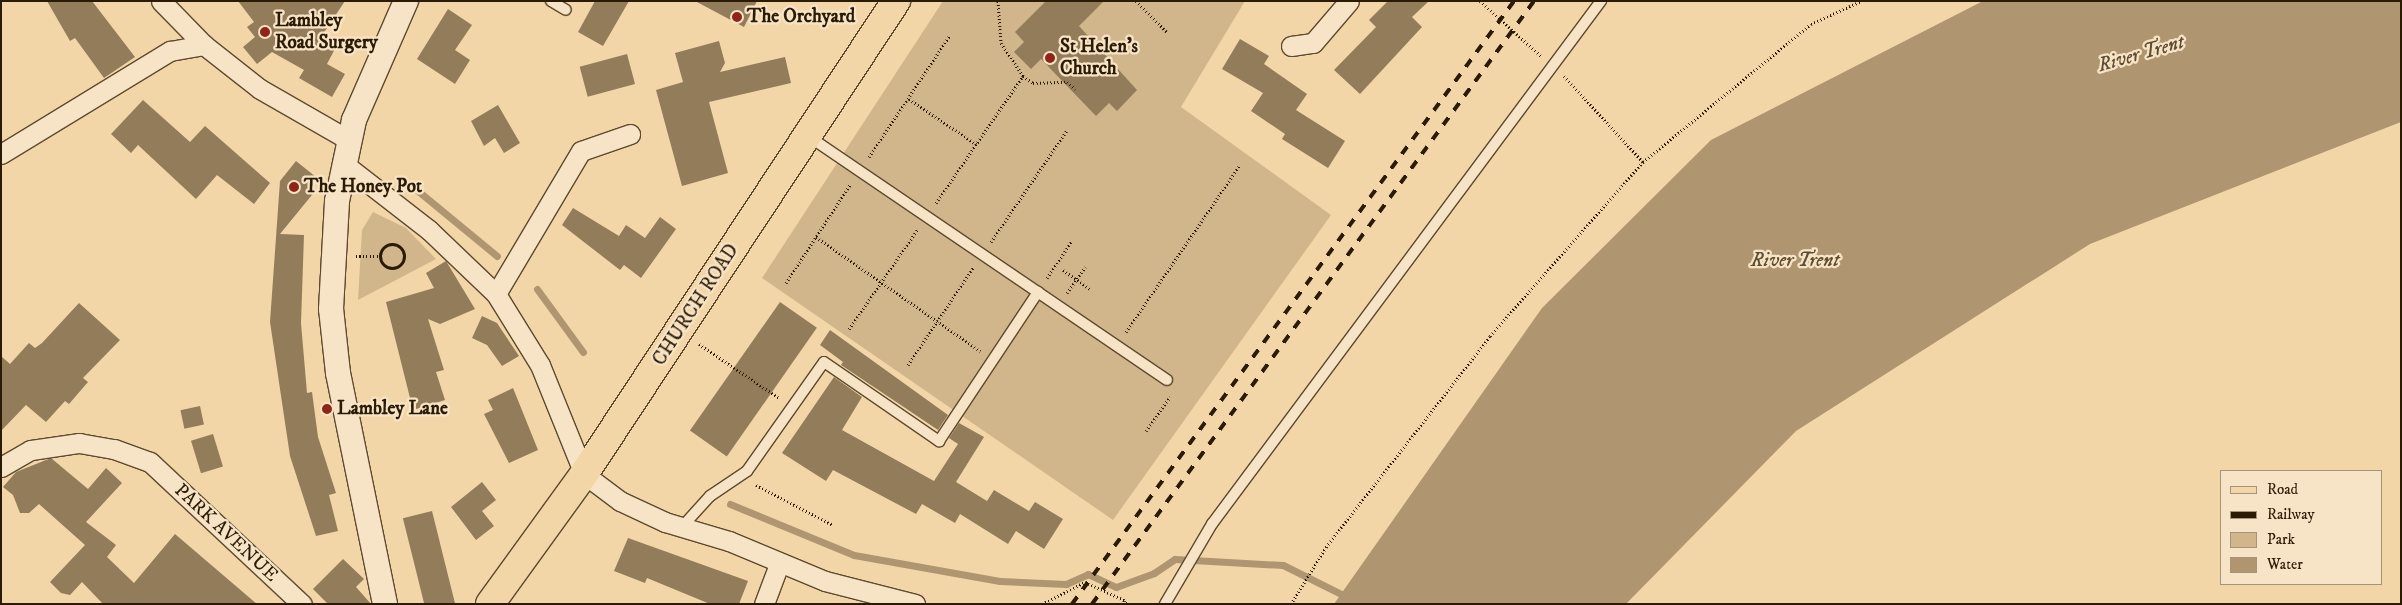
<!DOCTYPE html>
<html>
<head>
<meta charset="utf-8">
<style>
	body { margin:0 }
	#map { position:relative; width:2402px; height:605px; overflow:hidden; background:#f3d6a8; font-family:"IM FELL DW Pica",serif }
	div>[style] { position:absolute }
	.green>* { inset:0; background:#d1b68c }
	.water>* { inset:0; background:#af9671 }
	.stream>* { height:7px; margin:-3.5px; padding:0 3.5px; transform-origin:3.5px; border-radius:3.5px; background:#af9671 }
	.building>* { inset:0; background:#937c5a; transform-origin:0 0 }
	.path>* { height:3px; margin-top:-1.5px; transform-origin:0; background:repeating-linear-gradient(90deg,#2b1b05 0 1px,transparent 0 3.5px) }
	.path>.ring { margin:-1.5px; padding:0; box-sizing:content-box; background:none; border:3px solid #2b1b05; border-radius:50% }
	.roads { filter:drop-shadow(1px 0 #5d4a2e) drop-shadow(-1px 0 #5d4a2e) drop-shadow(0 1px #5d4a2e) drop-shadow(0 -1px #5d4a2e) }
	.service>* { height:10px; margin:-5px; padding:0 5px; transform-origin:5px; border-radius:5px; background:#f7e4c6 }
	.minor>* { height:19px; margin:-9.5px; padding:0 9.5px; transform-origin:9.5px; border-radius:9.5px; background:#f7e4c6 }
	.tertiary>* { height:24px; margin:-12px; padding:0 12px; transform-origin:12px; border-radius:12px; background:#f7e4c6 }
	.primary>* { height:28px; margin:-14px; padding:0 14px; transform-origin:14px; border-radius:14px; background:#f3d6a8 }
	.rail>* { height:4px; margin-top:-2px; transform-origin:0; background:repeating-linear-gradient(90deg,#2b1b05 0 9px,transparent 0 18px) }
	.dots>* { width:14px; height:14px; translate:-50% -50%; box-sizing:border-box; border:2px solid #f7e4c6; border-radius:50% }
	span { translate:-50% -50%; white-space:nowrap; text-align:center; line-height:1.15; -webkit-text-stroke:4.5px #f7e4c6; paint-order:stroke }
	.poi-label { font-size:19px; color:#2b1b05; font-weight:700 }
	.left { translate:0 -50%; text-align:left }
	.street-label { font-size:19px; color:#2b1b05 }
	.water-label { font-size:20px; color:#604c30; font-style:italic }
	.frame { position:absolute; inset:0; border:2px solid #2b1b05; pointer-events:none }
	.legend { position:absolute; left:2220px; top:470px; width:162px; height:115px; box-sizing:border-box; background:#f7e4c6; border:1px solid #a59479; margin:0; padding:6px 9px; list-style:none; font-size:15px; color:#2b1b05 }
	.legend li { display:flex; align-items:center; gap:10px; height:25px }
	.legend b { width:25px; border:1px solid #a59479 }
</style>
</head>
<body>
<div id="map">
	<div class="green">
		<div style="clip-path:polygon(943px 1px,1245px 1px,1181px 107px,1331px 215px,1113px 520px,762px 278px)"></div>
		<div style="clip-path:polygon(373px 212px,406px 228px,436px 259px,358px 300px,362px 230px)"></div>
	</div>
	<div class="water">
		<div style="clip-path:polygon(1983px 1px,2401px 1px,2401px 122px,2090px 244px,1796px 431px,1626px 604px,1334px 604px,1542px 308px,1711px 140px)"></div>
	</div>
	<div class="stream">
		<div style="left:412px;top:186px;width:110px;rotate:39.5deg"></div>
		<div style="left:537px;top:289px;width:78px;rotate:53.9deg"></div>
		<div style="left:730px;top:504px;width:134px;rotate:22.4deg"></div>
		<div style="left:854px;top:555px;width:148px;rotate:10.1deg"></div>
		<div style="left:1000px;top:581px;width:66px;rotate:2.6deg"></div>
		<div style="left:1066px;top:584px;width:24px;rotate:-24deg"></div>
		<div style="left:1088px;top:574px;width:31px;rotate:25deg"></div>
		<div style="left:1116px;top:587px;width:40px;rotate:-20.2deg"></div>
		<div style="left:1154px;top:573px;width:25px;rotate:-34deg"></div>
		<div style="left:1175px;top:559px;width:108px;rotate:3.2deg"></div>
		<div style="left:1283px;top:565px;width:72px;rotate:26.6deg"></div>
	</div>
	<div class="building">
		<div style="clip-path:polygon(47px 1px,92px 1px,135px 57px,104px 78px,75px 38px,70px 41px)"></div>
		<div style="clip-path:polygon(238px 1px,345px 1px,321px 37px,337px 45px,327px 64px,345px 74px,332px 97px,299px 78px,304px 70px,272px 52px,257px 64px,243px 47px,255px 37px,247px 27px,254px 22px)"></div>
		<div style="clip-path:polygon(595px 1px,629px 1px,603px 46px,578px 32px)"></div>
		<div style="clip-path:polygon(695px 1px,757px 1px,744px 27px)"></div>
		<div style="clip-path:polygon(1046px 1px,1104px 1px,1079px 26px,1137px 90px,1117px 111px,1109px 103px,1096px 116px,1041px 59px,1031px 69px,1014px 52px,1024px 42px,1015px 32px)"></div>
		<div style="clip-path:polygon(1388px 1px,1429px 1px,1412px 17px,1422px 27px,1360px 94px,1334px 70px,1376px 27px,1369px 20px)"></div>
		<div style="clip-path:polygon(448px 9px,472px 25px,455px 50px,470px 60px,455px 84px,417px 59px)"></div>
		<div style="clip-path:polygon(1240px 39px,1269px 56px,1264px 64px,1307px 94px,1296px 110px,1345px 141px,1328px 168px,1282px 139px,1285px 134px,1251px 111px,1263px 93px,1222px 69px)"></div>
		<div style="clip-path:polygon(719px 41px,725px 63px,720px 72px,785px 57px,791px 83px,709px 102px,728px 173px,682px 186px,656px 90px,683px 82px,675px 53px)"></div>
		<div style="left:627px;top:54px;width:31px;height:49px;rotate:75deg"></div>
		<div style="clip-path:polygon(143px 100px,190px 142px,205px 126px,270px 183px,254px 204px,217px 175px,196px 199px,138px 145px,131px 153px,111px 134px)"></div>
		<div style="clip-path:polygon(498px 105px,520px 143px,504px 153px,495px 138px,484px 146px,471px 121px)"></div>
		<div style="clip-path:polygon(296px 161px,316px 177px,310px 184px,316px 190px,280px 234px,304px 235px,301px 323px,307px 393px,312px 392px,318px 437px,336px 493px,329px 495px,338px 531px,316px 536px,290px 456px,270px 322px,280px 181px)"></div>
		<div style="clip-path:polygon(573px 208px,619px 236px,626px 225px,645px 238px,660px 217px,676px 229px,641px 278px,624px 265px,620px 270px,562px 225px)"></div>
		<div style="clip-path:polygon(446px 261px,475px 309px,440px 324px,428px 319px,444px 370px,436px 372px,445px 400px,413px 410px,386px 302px,434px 288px,426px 273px)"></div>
		<div style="left:780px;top:302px;width:45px;height:157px;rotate:35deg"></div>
		<div style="clip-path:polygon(79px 303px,120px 340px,83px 378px,88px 382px,69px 404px,65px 401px,46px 422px,26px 405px,1px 431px,1px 356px,10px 364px,29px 343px,35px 348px,42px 343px)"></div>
		<div style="clip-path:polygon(482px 316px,497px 323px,519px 356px,502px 366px,487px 345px,472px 338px)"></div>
		<div style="clip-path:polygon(830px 330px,948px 415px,938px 430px,841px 365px,843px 362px,820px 345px)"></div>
		<div style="clip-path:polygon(834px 377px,862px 397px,842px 430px,934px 481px,958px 444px,949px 438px,959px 423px,984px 437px,956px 482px,987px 501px,994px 490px,1029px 511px,1035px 502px,1063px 519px,1044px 549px,1016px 531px,1008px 544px,960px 514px,955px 523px,922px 504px,916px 514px,833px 470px,826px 481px,782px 453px)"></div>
		<div style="clip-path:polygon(513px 388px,538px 450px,509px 463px,484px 414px,493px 410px,488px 400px)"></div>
		<div style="left:200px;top:406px;width:19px;height:20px;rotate:78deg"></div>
		<div style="left:213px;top:434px;width:34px;height:23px;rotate:73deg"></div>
		<div style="clip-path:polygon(51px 458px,88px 489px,106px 468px,122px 483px,86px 522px,116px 545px,107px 557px,134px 583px,175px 534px,257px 604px,103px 604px,82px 582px,70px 595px,61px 593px,50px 582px,85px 545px,39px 504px,29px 513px,20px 513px,13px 495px,3px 487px,16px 472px)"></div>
		<div style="clip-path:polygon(482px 482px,496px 500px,482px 511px,494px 526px,476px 540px,451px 507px)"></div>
		<div style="left:432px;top:511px;width:96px;height:30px;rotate:76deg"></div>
		<div style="clip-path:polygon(628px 538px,748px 581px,739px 604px,710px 604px,647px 578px,645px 583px,614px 571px)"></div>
		<div style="clip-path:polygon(343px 559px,364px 579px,356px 587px,371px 604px,328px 604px,313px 589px)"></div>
	</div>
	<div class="path">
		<div style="left:998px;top:1px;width:42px;rotate:85.9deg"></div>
		<div style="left:1001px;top:43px;width:40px;rotate:56deg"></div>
		<div style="left:1023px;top:76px;width:12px;rotate:35deg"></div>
		<div style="left:1033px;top:83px;width:34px;rotate:-2deg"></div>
		<div style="left:1067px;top:82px;width:11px;rotate:41deg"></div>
		<div style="left:1136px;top:1px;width:44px;rotate:45deg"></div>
		<div style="left:1480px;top:1px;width:82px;rotate:42deg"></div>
		<div style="left:1564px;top:76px;width:117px;rotate:47.4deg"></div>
		<div style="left:909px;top:99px;width:81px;rotate:33.9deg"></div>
		<div style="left:869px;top:157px;width:146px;rotate:-56.4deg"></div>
		<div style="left:936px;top:203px;width:154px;rotate:-55.6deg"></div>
		<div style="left:816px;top:237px;width:200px;rotate:34.8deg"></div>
		<div style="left:991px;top:242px;width:135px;rotate:-55.8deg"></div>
		<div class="ring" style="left:380px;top:244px;width:21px;height:21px"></div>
		<div style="left:356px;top:256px;width:24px"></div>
		<div style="left:1063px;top:270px;width:33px;rotate:35deg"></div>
		<div style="left:1047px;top:278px;width:45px;rotate:-56deg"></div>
		<div style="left:786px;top:283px;width:117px;rotate:-56.9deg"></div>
		<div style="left:1067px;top:293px;width:32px;rotate:-55deg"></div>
		<div style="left:849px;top:329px;width:121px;rotate:-55.4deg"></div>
		<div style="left:1126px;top:332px;width:202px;rotate:-55.7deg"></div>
		<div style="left:699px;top:344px;width:97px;rotate:34deg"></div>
		<div style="left:908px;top:365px;width:117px;rotate:-56.2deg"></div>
		<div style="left:1146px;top:431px;width:42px;rotate:-54.8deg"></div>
		<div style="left:756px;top:485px;width:87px;rotate:27.5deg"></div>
		<div style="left:1042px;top:604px;width:48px;rotate:-27.1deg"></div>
		<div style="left:1085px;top:582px;width:45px;rotate:24.9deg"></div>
		<div style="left:1126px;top:601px;width:4px;rotate:124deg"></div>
		<div style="left:1291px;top:604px;width:67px;rotate:-58.4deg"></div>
		<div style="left:1326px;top:547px;width:267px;rotate:-52.1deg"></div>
		<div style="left:1490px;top:336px;width:232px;rotate:-48.7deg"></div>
		<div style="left:1643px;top:162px;width:217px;rotate:-39.4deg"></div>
		<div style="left:1811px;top:24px;width:55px;rotate:-24.7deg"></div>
	</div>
	<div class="roads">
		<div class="service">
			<div style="left:551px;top:1px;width:17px;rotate:31deg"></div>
			<div style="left:808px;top:136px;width:434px;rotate:34.2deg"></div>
			<div style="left:681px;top:528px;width:43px;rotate:-47.8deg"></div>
			<div style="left:710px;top:496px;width:45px;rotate:-34deg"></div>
			<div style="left:747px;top:471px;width:133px;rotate:-54.8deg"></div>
			<div style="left:824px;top:362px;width:140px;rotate:34.5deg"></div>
			<div style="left:939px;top:441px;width:179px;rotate:-56.4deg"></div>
			<div style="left:1165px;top:604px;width:93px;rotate:-59.6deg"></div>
			<div style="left:1212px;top:524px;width:652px;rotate:-53.36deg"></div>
		</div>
		<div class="minor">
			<div style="left:161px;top:1px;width:62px;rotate:45.7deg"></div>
			<div style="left:204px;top:45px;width:71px;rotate:38.2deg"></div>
			<div style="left:260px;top:89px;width:103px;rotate:29.8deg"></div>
			<div style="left:1291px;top:46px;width:22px;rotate:-8deg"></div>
			<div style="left:1313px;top:43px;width:55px;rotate:-49.4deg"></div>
			<div style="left:1px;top:154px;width:198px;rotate:-31.4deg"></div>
			<div style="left:170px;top:51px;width:35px;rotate:-10deg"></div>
			<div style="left:344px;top:164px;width:108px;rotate:37.8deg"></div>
			<div style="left:429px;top:230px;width:93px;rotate:43.7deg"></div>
			<div style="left:496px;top:294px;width:84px;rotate:58.2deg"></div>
			<div style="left:540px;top:365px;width:118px;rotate:68deg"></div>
			<div style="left:584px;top:474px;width:45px;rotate:36.9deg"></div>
			<div style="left:620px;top:501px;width:50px;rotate:25deg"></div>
			<div style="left:665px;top:522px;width:67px;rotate:16.5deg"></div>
			<div style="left:729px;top:541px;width:104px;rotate:22.6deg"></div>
			<div style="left:825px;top:581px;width:93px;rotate:14.3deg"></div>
			<div style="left:496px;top:294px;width:166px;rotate:-59.3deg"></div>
			<div style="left:581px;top:151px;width:52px;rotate:-19.1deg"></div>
			<div style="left:1px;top:467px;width:34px;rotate:-30deg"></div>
			<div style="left:31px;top:450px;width:49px;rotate:-8.3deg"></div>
			<div style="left:79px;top:443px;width:36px;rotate:10deg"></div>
			<div style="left:114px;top:449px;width:38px;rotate:20deg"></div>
			<div style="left:150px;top:462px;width:208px;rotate:43.1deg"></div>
			<div style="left:764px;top:604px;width:43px;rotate:-69.4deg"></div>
		</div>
		<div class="tertiary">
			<div style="left:385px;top:604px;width:236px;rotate:-101.5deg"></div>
			<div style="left:338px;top:373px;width:64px;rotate:-96.2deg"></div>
			<div style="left:331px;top:309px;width:108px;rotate:-86.8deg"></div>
			<div style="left:337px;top:201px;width:83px;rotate:-78.1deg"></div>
			<div style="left:354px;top:120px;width:130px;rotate:-66.4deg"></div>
		</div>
		<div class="primary">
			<div style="left:490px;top:604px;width:160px;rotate:-54.1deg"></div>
			<div style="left:584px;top:474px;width:567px;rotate:-56.59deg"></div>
		</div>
	</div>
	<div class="rail">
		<div style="left:1072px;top:604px;width:748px;rotate:-53.76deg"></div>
		<div style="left:1092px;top:604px;width:748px;rotate:-53.76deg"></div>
	</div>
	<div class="dots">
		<div style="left:737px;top:17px;background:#8f2418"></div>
		<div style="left:265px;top:32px;background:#8f2418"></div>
		<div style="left:1050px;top:58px;background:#8f2418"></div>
		<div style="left:294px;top:187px;background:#8f2418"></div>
		<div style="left:327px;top:409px;background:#8f2418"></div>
	</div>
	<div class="poi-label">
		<span class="left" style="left:747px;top:17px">The Orchyard</span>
		<span class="left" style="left:275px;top:32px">Lambley<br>Road Surgery</span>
		<span class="left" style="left:1060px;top:58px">St Helen's<br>Church</span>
		<span class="left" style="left:304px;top:187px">The Honey Pot</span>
		<span class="left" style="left:337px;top:409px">Lambley Lane</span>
	</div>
	<div class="street-label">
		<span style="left:696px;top:305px;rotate:-57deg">CHURCH ROAD</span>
		<span style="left:226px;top:533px;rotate:43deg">PARK AVENUE</span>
	</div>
	<div class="water-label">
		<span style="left:2141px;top:54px;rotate:-16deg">River Trent</span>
		<span style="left:1795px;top:260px">River Trent</span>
	</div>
	<div class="frame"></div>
	<ul class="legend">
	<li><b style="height:6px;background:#f3d6a8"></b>Road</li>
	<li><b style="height:6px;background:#2b1b05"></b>Railway</li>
	<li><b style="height:14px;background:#d1b68c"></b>Park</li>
	<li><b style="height:14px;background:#af9671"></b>Water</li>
	</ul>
</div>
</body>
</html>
